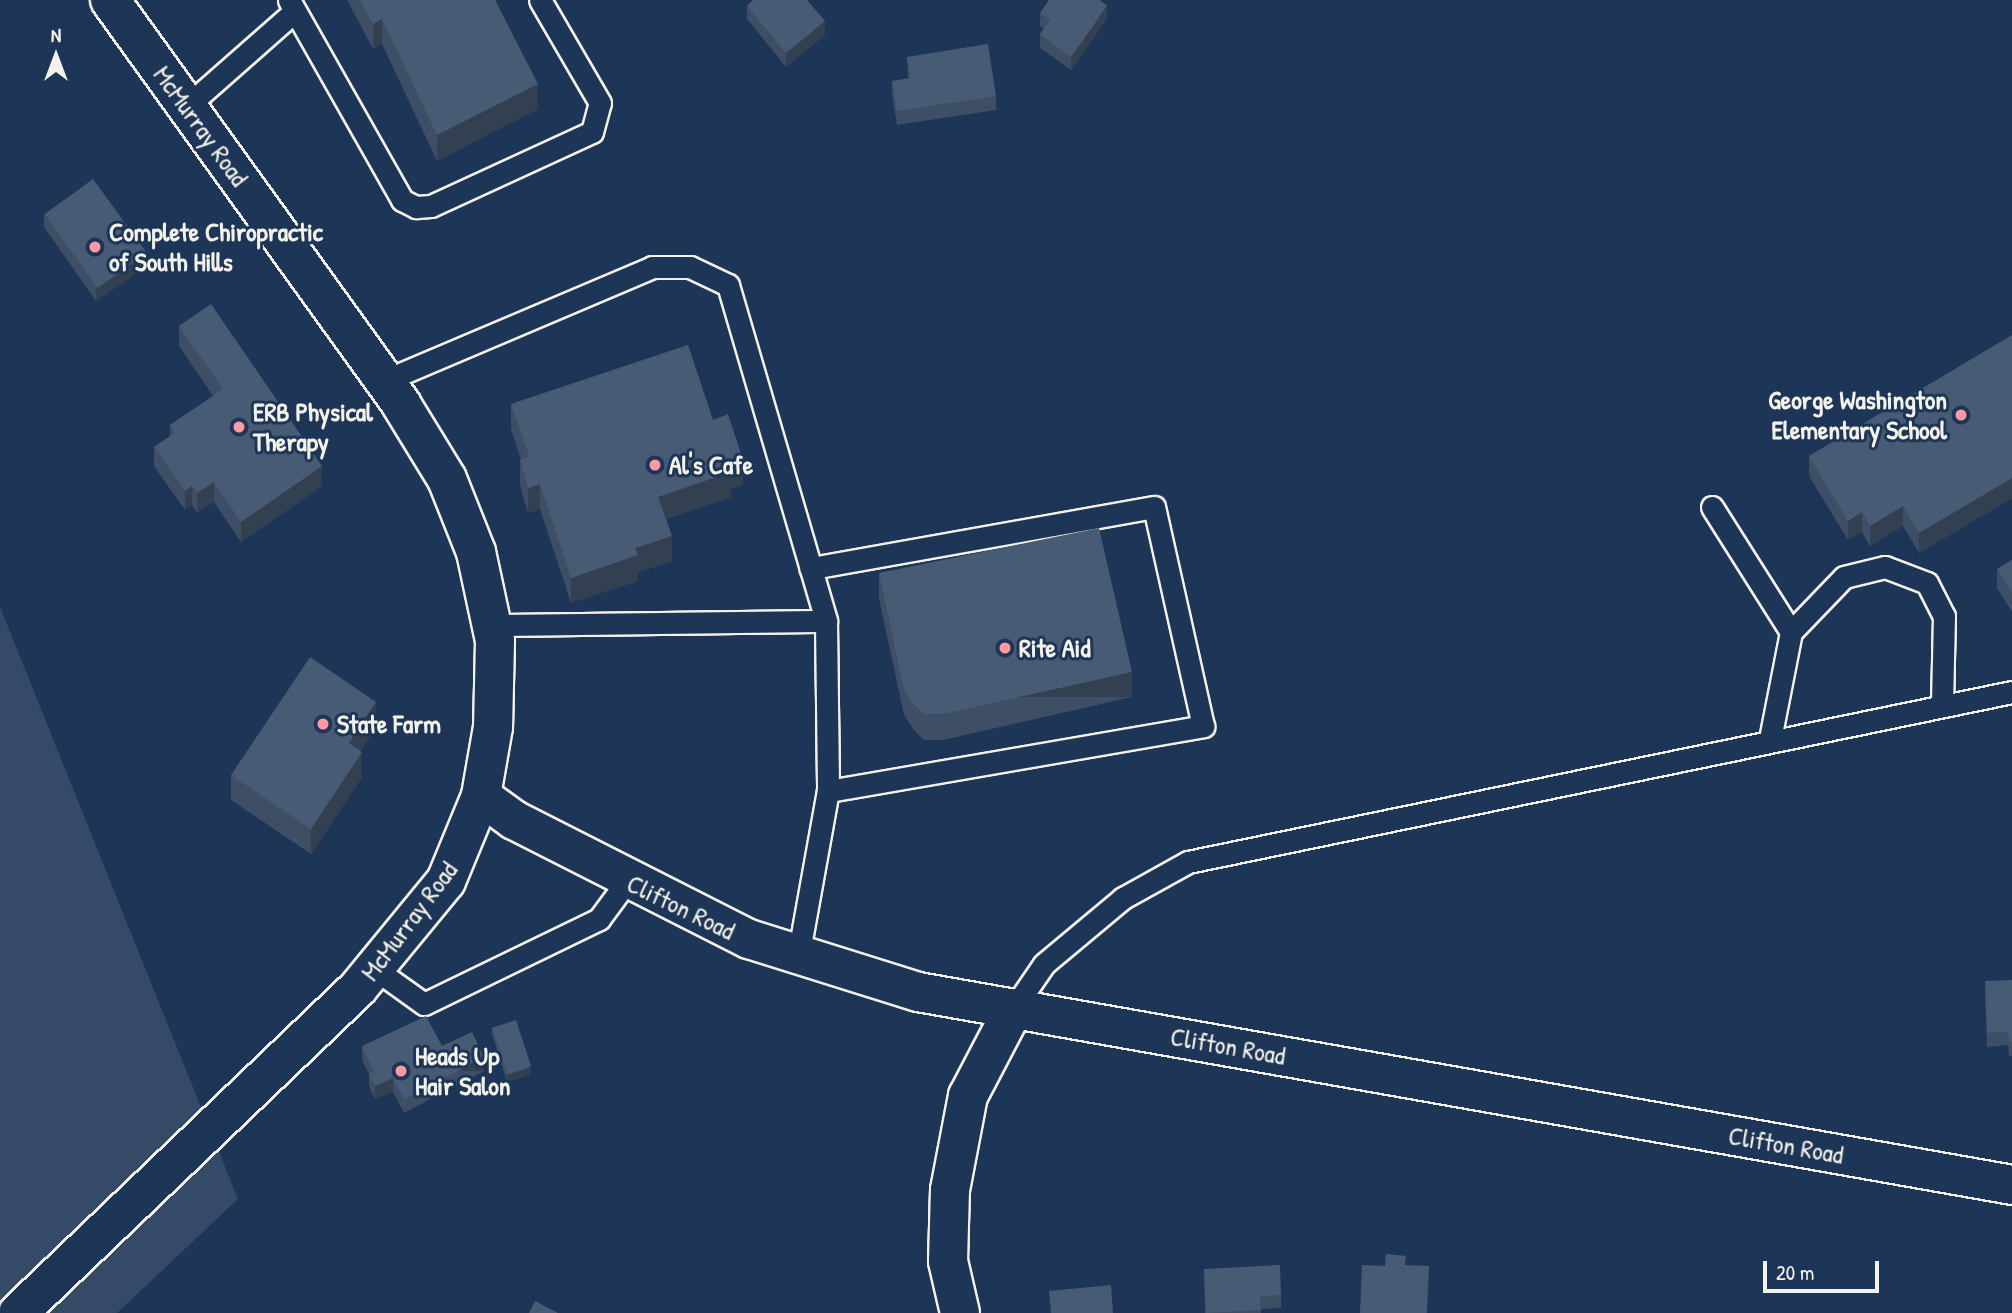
<!DOCTYPE html>
<html>
<head>
<meta charset="utf-8">
<style>
	body { margin:0 }
	#map { position:relative; width:2012px; height:1313px; overflow:hidden; background:#1d3557; font-family:"Patrick Hand",sans-serif }
	div>[style] { position:absolute }
	.green>* { inset:0; background:#354a67 }
	.roads { filter:drop-shadow(2px 0 #f4f1e8) drop-shadow(-2px 0 #f4f1e8) drop-shadow(0 2px #f4f1e8) drop-shadow(0 -2px #f4f1e8) }
	.service>* { height:21px; margin:-10.5px; padding:0 10.5px; transform-origin:10.5px; border-radius:10.5px; background:#1d3557 }
	.minor>* { height:38px; margin:-19px; padding:0 19px; transform-origin:19px; border-radius:19px; background:#1d3557 }
	.tertiary>* { height:38px; margin:-19px; padding:0 19px; transform-origin:19px; border-radius:19px; background:#1d3557 }
	.secondary>* { height:38px; margin:-19px; padding:0 19px; transform-origin:19px; border-radius:19px; background:#1d3557 }
	.wall>* { inset:0; background:#3e4e64 }
	.shaded-wall>* { inset:0; background:#324051; transform-origin:0 0 }
	.building>* { inset:0; background:#485b74; transform-origin:0 0 }
	.dots>* { width:19px; height:19px; translate:-50% -50%; box-sizing:border-box; border:4px solid #1d3557; border-radius:50% }
	span { translate:-50% -50%; white-space:nowrap; text-align:center; line-height:1.15; -webkit-text-stroke:6px #1d3557; paint-order:stroke }
	.street-label { font-size:26px; color:#f4f1e8 }
	.poi-label { font-size:26px; color:#f4f1e8; font-weight:700 }
	.left { translate:0 -50%; text-align:left }
	.right { translate:-100% -50%; text-align:right }
	.north { position:absolute; left:21px; top:21px; width:70px; height:70px; -webkit-text-stroke:5px #1d3557; paint-order:stroke; rotate:0deg; font-size:19px; font-weight:700; line-height:28px; text-align:center; color:#f4f1e8 }
	.north::after { content:''; display:block; margin:auto; width:24px; height:32px; background:#f4f1e8; clip-path:polygon(50% 0,100% 100%,50% 72%,0 100%) }
	.scale { position:absolute; left:1763px; top:1261px; width:116px; height:32px; box-sizing:border-box; border:4px solid #f4f1e8; border-top:0; padding-left:9px; font-size:21px; line-height:24px; white-space:nowrap; color:#f4f1e8; -webkit-text-stroke:5px #1d3557; paint-order:stroke }
</style>
</head>
<body>
<div id="map">
	<div class="green">
		<div style="clip-path:polygon(0 607px,238px 1199px,117px 1313px,0 1313px)"></div>
	</div>
	<div class="roads">
		<div class="service">
			<div style="left:289px;top:0;width:230px;rotate:60.5deg"></div>
			<div style="left:402px;top:200px;width:16px;rotate:27deg"></div>
			<div style="left:416px;top:207px;width:15px;rotate:-4deg"></div>
			<div style="left:431px;top:206px;width:177px;rotate:-24.7deg"></div>
			<div style="left:592px;top:132px;width:30px;rotate:-75deg"></div>
			<div style="left:600px;top:103px;width:119px;rotate:-120.2deg"></div>
			<div style="left:186px;top:107px;width:145px;rotate:-41.4deg"></div>
			<div style="left:384px;top:381px;width:291px;rotate:-23deg"></div>
			<div style="left:652px;top:267px;width:38px"></div>
			<div style="left:690px;top:267px;width:42px;rotate:25.3deg"></div>
			<div style="left:728px;top:285px;width:350px;rotate:73.7deg"></div>
			<div style="left:1712px;top:507px;width:148px;rotate:57.7deg"></div>
			<div style="left:493px;top:625px;width:333px;rotate:-0.7deg"></div>
			<div style="left:826px;top:621px;width:170px;rotate:89.3deg"></div>
			<div style="left:1770px;top:739px;width:109px;rotate:-78.9deg"></div>
			<div style="left:1791px;top:632px;width:76px;rotate:-46.1deg"></div>
			<div style="left:1844px;top:577px;width:42px;rotate:-13.7deg"></div>
			<div style="left:1885px;top:567px;width:45px;rotate:20.9deg"></div>
			<div style="left:1927px;top:583px;width:37px;rotate:63deg"></div>
			<div style="left:1944px;top:616px;width:90px;rotate:91.3deg"></div>
			<div style="left:798px;top:957px;width:169px;rotate:-79.8deg"></div>
			<div style="left:828px;top:791px;width:381px;rotate:-9.8deg"></div>
			<div style="left:1203px;top:726px;width:224px;rotate:-102.6deg"></div>
			<div style="left:1154px;top:507px;width:349px;rotate:169.9deg"></div>
			<div style="left:375px;top:969px;width:60px;rotate:35.5deg"></div>
			<div style="left:424px;top:1004px;width:195px;rotate:-25.9deg"></div>
			<div style="left:599px;top:919px;width:47px;rotate:-53.6deg"></div>
			<div style="left:1014px;top:1008px;width:53px;rotate:-55.7deg"></div>
			<div style="left:1044px;top:964px;width:103px;rotate:-39.9deg"></div>
			<div style="left:1123px;top:898px;width:74px;rotate:-29deg"></div>
			<div style="left:1188px;top:862px;width:841px;rotate:-11.66deg"></div>
		</div>
		<div class="minor">
			<div style="left:960px;top:1313px;width:53px;rotate:-103deg"></div>
			<div style="left:948px;top:1261px;width:71px;rotate:-88.4deg"></div>
			<div style="left:950px;top:1190px;width:96px;rotate:-79.2deg"></div>
			<div style="left:968px;top:1096px;width:99px;rotate:-62.4deg"></div>
		</div>
		<div class="tertiary">
			<div style="left:18px;top:1313px;width:470px;rotate:-43.7deg"></div>
			<div style="left:358px;top:988px;width:139px;rotate:-50.6deg"></div>
			<div style="left:446px;top:881px;width:92px;rotate:-67.6deg"></div>
		</div>
		<div class="secondary">
			<div style="left:110px;top:0;width:498px;rotate:54.2deg"></div>
			<div style="left:401px;top:404px;width:88px;rotate:58.5deg"></div>
			<div style="left:447px;top:479px;width:79px;rotate:68.3deg"></div>
			<div style="left:476px;top:552px;width:91px;rotate:77.9deg"></div>
			<div style="left:495px;top:641px;width:86px;rotate:91.3deg"></div>
			<div style="left:493px;top:727px;width:70px;rotate:99.9deg"></div>
			<div style="left:481px;top:796px;width:41px;rotate:36deg"></div>
			<div style="left:514px;top:820px;width:263px;rotate:26.9deg"></div>
			<div style="left:749px;top:939px;width:177px;rotate:17.4deg"></div>
			<div style="left:918px;top:992px;width:1111px;rotate:10deg"></div>
		</div>
	</div>
	<div class="wall">
		<div style="clip-path:polygon(347px 0,495px 0,538px 109px,437px 161px,382px 44px,373px 49px)"></div>
		<div style="clip-path:polygon(747px 6px,825px 35px,786px 67px,747px 19px)"></div>
		<div style="clip-path:polygon(1040px 13px,1107px 19px,1071px 70px,1040px 48px,1040px 34px,1044px 29px,1040px 26px)"></div>
		<div style="clip-path:polygon(907px 57px,996px 96px,996px 110px,897px 125px,892px 94px,892px 81px,908px 79px)"></div>
		<div style="clip-path:polygon(44px 214px,146px 267px,96px 301px,44px 227px)"></div>
		<div style="clip-path:polygon(179px 326px,322px 486px,241px 542px,214px 502px,197px 513px,192px 505px,185px 510px,154px 466px,154px 447px,170px 436px,170px 425px,213px 396px,179px 346px)"></div>
		<div style="clip-path:polygon(2012px 335px,2012px 498px,1919px 553px,1903px 526px,1870px 546px,1862px 532px,1848px 540px,1809px 476px,1809px 456px)"></div>
		<div style="clip-path:polygon(511px 404px,713px 420px,743px 485px,731px 489px,731px 497px,666px 519px,672px 561px,638px 572px,638px 581px,571px 603px,540px 509px,528px 513px,520px 486px,520px 460px,521px 460px,511px 429px)"></div>
		<div style="clip-path:polygon(2012px 560px,2012px 612px,1997px 588px,1997px 569px)"></div>
		<div style="clip-path:polygon(879px 573px,1132px 697px,943px 740px,924px 740px,914px 730px,904px 715px,879px 599px)"></div>
		<div style="clip-path:polygon(376px 727px,360px 751px,362px 777px,311px 854px,231px 800px,231px 775px)"></div>
		<div style="clip-path:polygon(2012px 980px,2012px 1056px,2009px 1056px,2008px 1045px,1987px 1047px,1985px 994px)"></div>
		<div style="clip-path:polygon(492px 1027px,531px 1074px,507px 1082px,492px 1034px)"></div>
		<div style="clip-path:polygon(362px 1046px,442px 1046px,484px 1071px,404px 1113px,393px 1092px,375px 1099px,369px 1087px,369px 1074px,362px 1060px)"></div>
		<div style="clip-path:polygon(1204px 1269px,1281px 1295px,1281px 1308px,1261px 1309px,1261px 1313px,1205px 1313px)"></div>
	</div>
	<div class="shaded-wall">
		<div style="clip-path:polygon(1107px 6px,1107px 19px,1071px 70px,1071px 57px)"></div>
		<div style="clip-path:polygon(382px 19px,382px 44px,373px 49px,373px 24px)"></div>
		<div style="clip-path:polygon(825px 21px,825px 35px,786px 67px,786px 53px)"></div>
		<div style="clip-path:polygon(538px 84px,538px 109px,437px 161px,437px 135px)"></div>
		<div style="clip-path:polygon(146px 253px,146px 267px,96px 301px,96px 288px)"></div>
		<div style="clip-path:polygon(743px 460px,743px 485px,731px 489px,731px 497px,658px 522px,658px 497px,728px 465px)"></div>
		<div style="clip-path:polygon(322px 466px,322px 486px,241px 542px,241px 522px)"></div>
		<div style="clip-path:polygon(2012px 478px,2012px 498px,1919px 553px,1919px 533px)"></div>
		<div style="clip-path:polygon(214px 482px,214px 502px,197px 513px,197px 493px)"></div>
		<div style="clip-path:polygon(540px 484px,540px 509px,528px 513px,528px 488px)"></div>
		<div style="clip-path:polygon(192px 486px,192px 505px,185px 510px,185px 491px)"></div>
		<div style="clip-path:polygon(1903px 506px,1903px 526px,1870px 546px,1870px 526px)"></div>
		<div style="clip-path:polygon(1862px 512px,1862px 532px,1848px 540px,1848px 521px)"></div>
		<div style="clip-path:polygon(672px 536px,672px 561px,638px 572px,638px 581px,571px 603px,571px 578px,635px 548px)"></div>
		<div style="left:1132px;top:672px;width:25px;height:194px;rotate:90deg"></div>
		<div style="clip-path:polygon(376px 702px,376px 727px,349px 768px,349px 743px)"></div>
		<div style="clip-path:polygon(362px 752px,362px 777px,311px 854px,311px 829px)"></div>
		<div style="left:484px;top:1057px;width:14px;height:90px;rotate:90deg"></div>
		<div style="clip-path:polygon(531px 1067px,531px 1074px,507px 1082px,507px 1075px)"></div>
		<div style="clip-path:polygon(393px 1078px,393px 1092px,375px 1099px,375px 1086px)"></div>
	</div>
	<div class="building">
		<div style="clip-path:polygon(360px 0,495px 0,538px 84px,437px 135px,382px 19px,373px 24px)"></div>
		<div style="clip-path:polygon(753px 0,807px 0,825px 21px,786px 53px,747px 6px)"></div>
		<div style="clip-path:polygon(1049px 0,1100px 0,1107px 6px,1071px 57px,1040px 34px,1050px 20px,1040px 13px)"></div>
		<div style="clip-path:polygon(988px 44px,996px 96px,897px 111px,892px 81px,910px 78px,907px 57px)"></div>
		<div style="left:93px;top:179px;width:91px;height:60px;rotate:54deg"></div>
		<div style="clip-path:polygon(211px 304px,322px 466px,241px 522px,214px 482px,197px 493px,192px 486px,185px 491px,154px 447px,175px 433px,170px 425px,223px 389px,179px 326px)"></div>
		<div style="clip-path:polygon(2012px 335px,2012px 478px,1919px 533px,1903px 506px,1870px 526px,1862px 512px,1848px 521px,1809px 456px)"></div>
		<div style="clip-path:polygon(688px 345px,713px 420px,728px 414px,743px 460px,728px 465px,731px 472px,658px 497px,672px 536px,635px 548px,638px 555px,571px 578px,540px 484px,528px 488px,520px 460px,529px 456px,511px 404px)"></div>
		<div style="clip-path:polygon(1099px 528px,1132px 672px,943px 714px,924px 714px,914px 705px,904px 690px,879px 573px)"></div>
		<div style="clip-path:polygon(2012px 560px,2012px 593px,1997px 569px)"></div>
		<div style="clip-path:polygon(310px 657px,376px 702px,349px 743px,362px 752px,311px 829px,231px 775px)"></div>
		<div style="clip-path:polygon(2012px 980px,2012px 1042px,2009px 1042px,2008px 1032px,1987px 1033px,1985px 981px)"></div>
		<div style="clip-path:polygon(426px 1016px,442px 1046px,472px 1032px,484px 1057px,404px 1099px,393px 1078px,375px 1086px,369px 1074px,374px 1071px,362px 1046px)"></div>
		<div style="left:516px;top:1020px;width:49px;height:25px;rotate:72deg"></div>
		<div style="clip-path:polygon(1386px 1254px,1406px 1256px,1405px 1265px,1429px 1266px,1427px 1313px,1360px 1313px,1362px 1265px,1385px 1266px)"></div>
		<div style="clip-path:polygon(1280px 1265px,1281px 1295px,1260px 1296px,1261px 1310px,1206px 1313px,1204px 1269px)"></div>
		<div style="clip-path:polygon(1111px 1285px,1113px 1313px,1051px 1313px,1049px 1291px)"></div>
		<div style="clip-path:polygon(535px 1301px,558px 1313px,529px 1313px)"></div>
	</div>
	<div class="dots">
		<div style="left:95px;top:247px;background:#ff9aa2"></div>
		<div style="left:1961px;top:415px;background:#ff9aa2"></div>
		<div style="left:239px;top:427px;background:#ff9aa2"></div>
		<div style="left:655px;top:465px;background:#ff9aa2"></div>
		<div style="left:1005px;top:648px;background:#ff9aa2"></div>
		<div style="left:323px;top:724px;background:#ff9aa2"></div>
		<div style="left:401px;top:1071px;background:#ff9aa2"></div>
	</div>
	<div class="street-label">
		<span style="left:201px;top:126px;rotate:54deg">McMurray Road</span>
		<span style="left:681px;top:907px;rotate:26deg">Clifton Road</span>
		<span style="left:409px;top:921px;rotate:-53deg">McMurray Road</span>
		<span style="left:1228px;top:1046px;rotate:10deg">Clifton Road</span>
		<span style="left:1786px;top:1145px;rotate:10deg">Clifton Road</span>
	</div>
	<div class="poi-label">
		<span class="left" style="left:109px;top:247px">Complete Chiropractic<br>of South Hills</span>
		<span class="right" style="left:1947px;top:415px">George Washington<br>Elementary School</span>
		<span class="left" style="left:253px;top:427px">ERB Physical<br>Therapy</span>
		<span class="left" style="left:669px;top:465px">Al's Cafe</span>
		<span class="left" style="left:1019px;top:648px">Rite Aid</span>
		<span class="left" style="left:337px;top:724px">State Farm</span>
		<span class="left" style="left:415px;top:1071px">Heads Up<br>Hair Salon</span>
	</div>
	<div class="north">N</div>
	<div class="scale">20 m</div>
</div>
</body>
</html>
